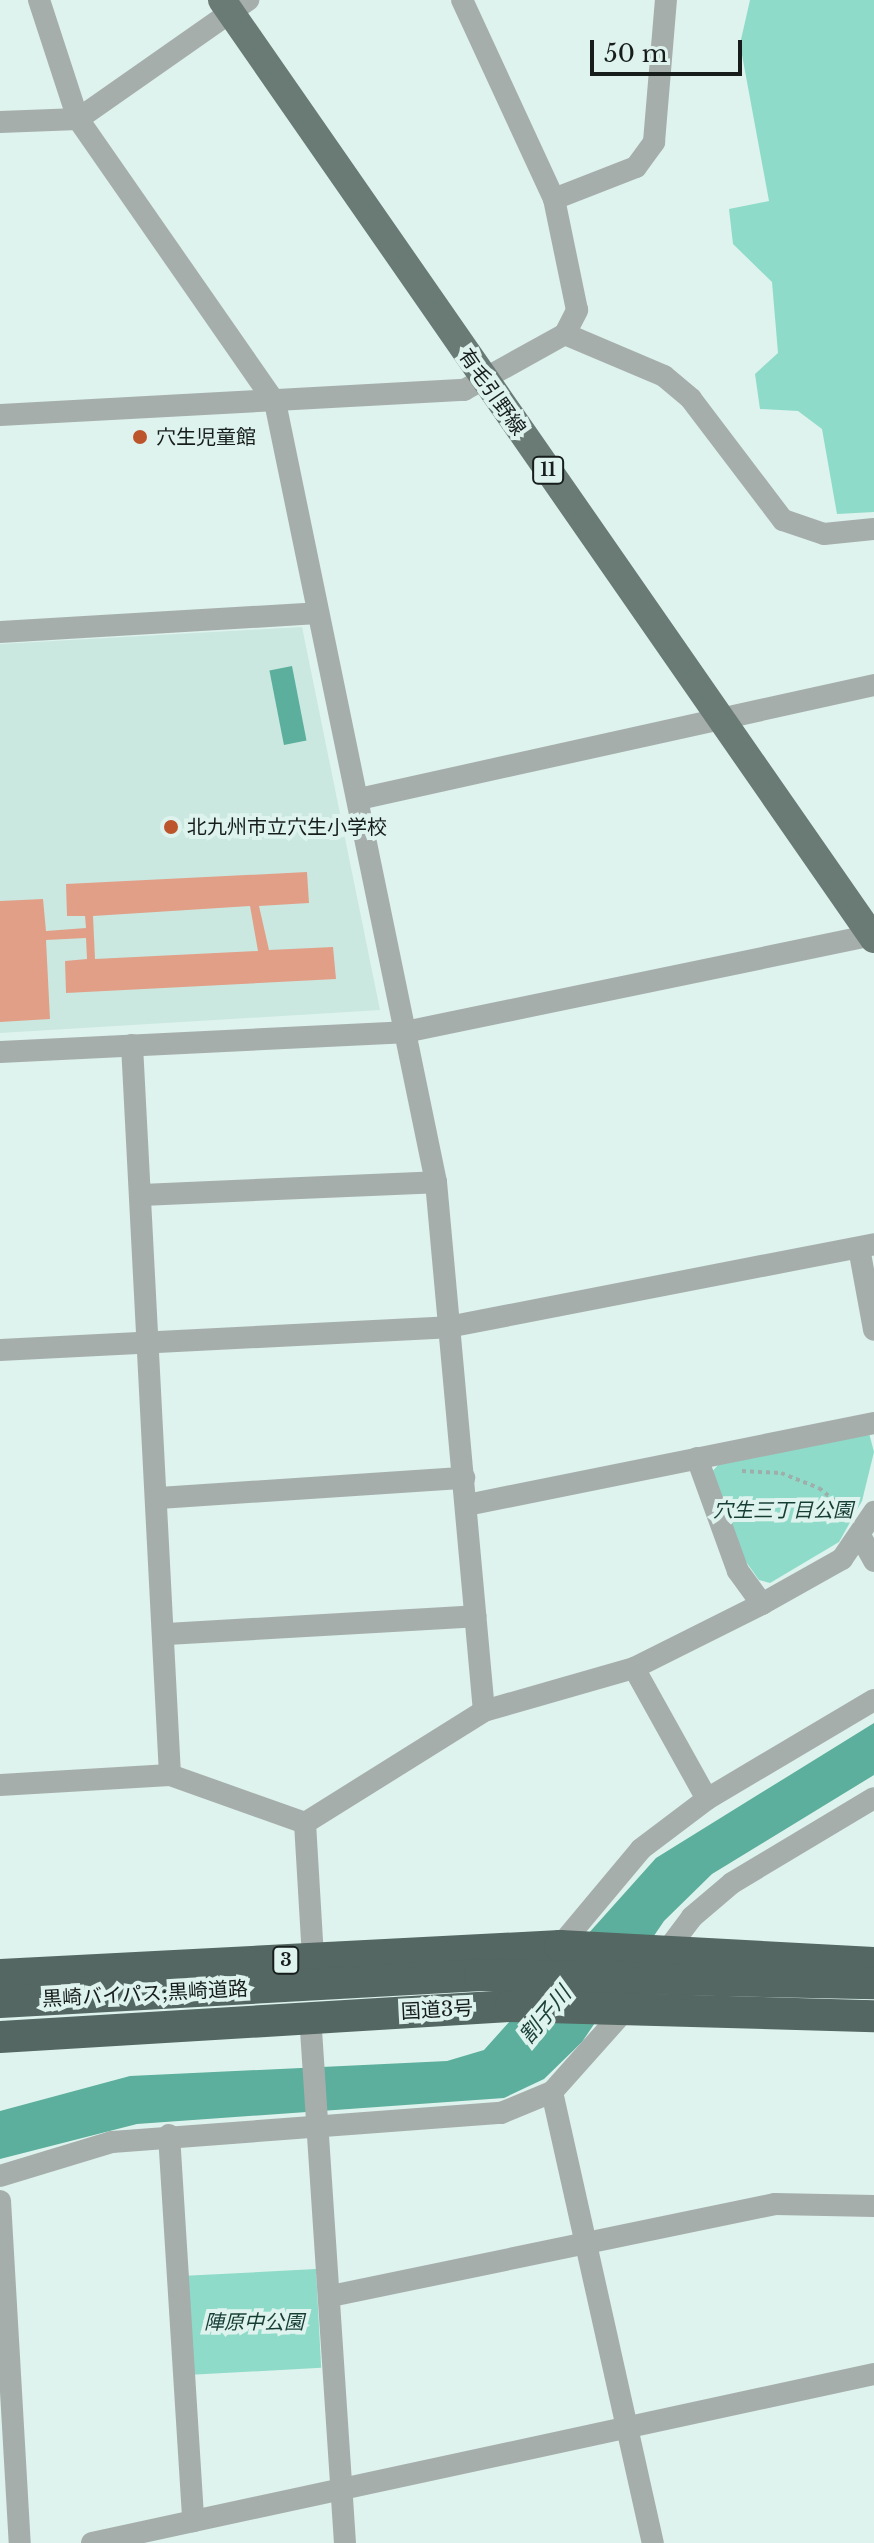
<!DOCTYPE html>
<html>
<head>
<meta charset="utf-8">
<style>
	body { margin:0 }
	#map { position:relative; width:874px; height:2543px; overflow:hidden; background:#def3ed; font-family:"Libre Baskerville","Noto Sans JP",serif }
	div>[style] { position:absolute }
	.built>* { inset:0; background:#cae8e0 }
	.green>* { inset:0; background:#8edbc9; transform-origin:0 0 }
	.water>* { inset:0; background:#5caf9c; transform-origin:0 0 }
	.building>* { inset:0; background:#e19f87 }
	.path>* { height:4px; margin-top:-2px; transform-origin:0; background:repeating-linear-gradient(90deg,#9eaeaa 0 4px,transparent 0 8px) }
	.minor>* { height:22px; margin:-11px; padding:0 11px; transform-origin:11px; border-radius:11px; background:#a6aeac }
	.major>* { height:28px; margin:-14px; padding:0 14px; transform-origin:14px; border-radius:14px; background:#6a7a75 }
	.highway>* { height:32px; margin:-16px; padding:0 16px; transform-origin:16px; border-radius:16px; background:#546762 }
	.dots>* { width:22px; height:22px; translate:-50% -50%; box-sizing:border-box; border:4px solid #def3ed; border-radius:50% }
	span { translate:-50% -50%; white-space:nowrap; text-align:center; line-height:1.15; -webkit-text-stroke:8px #def3ed; paint-order:stroke }
	.shield-label span { padding:2px 6px; background:#def3ed; border:2px solid; border-radius:6px; -webkit-text-stroke-width:0 }
	.shield-label { font-size:18px; color:#161d1b; font-weight:700 }
	.street-label { font-size:20px; color:#161d1b }
	.poi-label { font-size:20px; color:#161d1b }
	.left { translate:0 -50%; text-align:left }
	.park-label { font-size:20px; color:#163d34; font-style:italic }
	.water-label { font-size:22px; color:#1b4139; font-style:italic }
	.scale { position:absolute; left:590px; top:40px; width:152px; height:36px; box-sizing:border-box; border:4px solid #161d1b; border-top:0; padding-left:10px; font-size:24px; line-height:28px; white-space:nowrap; color:#161d1b; -webkit-text-stroke:6px #def3ed; paint-order:stroke }
</style>
</head>
<body>
<div id="map">
	<div class="built">
		<div style="clip-path:polygon(302px 627px,380px 1010px,0 1033px,0 644px)"></div>
	</div>
	<div class="green">
		<div style="clip-path:polygon(750px 0,874px 0,874px 512px,837px 514px,822px 429px,798px 411px,760px 409px,755px 374px,778px 353px,772px 282px,733px 244px,729px 209px,769px 201px,740px 44px)"></div>
		<div style="clip-path:polygon(869px 1433px,874px 1452px,862px 1501px,839px 1542px,770px 1583px,759px 1580px,734px 1545px,710px 1474px,718px 1465px)"></div>
		<div style="left:316px;top:2269px;width:99px;height:130px;rotate:87deg"></div>
	</div>
	<div class="water">
		<div style="left:292px;top:666px;width:76px;height:23px;rotate:79deg"></div>
		<div style="clip-path:polygon(874px 1723px,874px 1775px,712px 1874px,664px 1921px,582px 2042px,544px 2079px,504px 2098px,137px 2124px,0 2159px,0 2111px,130px 2076px,447px 2061px,484px 2050px,656px 1858px)"></div>
	</div>
	<div class="building">
		<div style="clip-path:polygon(evenodd,307px 872px,309px 903px,259px 906px,269px 950px,333px 947px,336px 979px,66px 993px,65px 961px,87px 959px,86px 938px,46px 940px,50px 1019px,0 1022px,0 901px,43px 899px,46px 931px,86px 928px,85px 916px,67px 916px,66px 884px,307px 872px,250px 906px,258px 951px,95px 959px,93px 916px,250px 906px)"></div>
	</div>
	<div class="path">
		<div style="left:742px;top:1471px;width:39px;rotate:3deg"></div>
		<div style="left:781px;top:1473px;width:41px;rotate:21.5deg"></div>
		<div style="left:819px;top:1488px;width:38px;rotate:39deg"></div>
	</div>
	<div class="minor">
		<div style="left:39px;top:0;width:125px;rotate:71.9deg"></div>
		<div style="left:78px;top:119px;width:345px;rotate:55.2deg"></div>
		<div style="left:275px;top:402px;width:796px;rotate:78.34deg"></div>
		<div style="left:436px;top:1182px;width:531px;rotate:84.82deg"></div>
		<div style="left:0;top:122px;width:78px;rotate:-2.2deg"></div>
		<div style="left:78px;top:119px;width:208px;rotate:-35deg"></div>
		<div style="left:554px;top:199px;width:88px;rotate:-21.3deg"></div>
		<div style="left:636px;top:167px;width:31px;rotate:-54deg"></div>
		<div style="left:654px;top:142px;width:143px;rotate:-85.2deg"></div>
		<div style="left:565px;top:334px;width:108px;rotate:23deg"></div>
		<div style="left:664px;top:376px;width:35px;rotate:40deg"></div>
		<div style="left:691px;top:399px;width:152px;rotate:52.8deg"></div>
		<div style="left:783px;top:520px;width:43px;rotate:18.9deg"></div>
		<div style="left:824px;top:534px;width:50px;rotate:-5.7deg"></div>
		<div style="left:0;top:415px;width:465px;rotate:-3.1deg"></div>
		<div style="left:464px;top:390px;width:115px;rotate:-29deg"></div>
		<div style="left:565px;top:334px;width:27px;rotate:-63deg"></div>
		<div style="left:577px;top:310px;width:113px;rotate:-101.7deg"></div>
		<div style="left:554px;top:199px;width:219px;rotate:-114.8deg"></div>
		<div style="left:0;top:632px;width:318px;rotate:-3.4deg"></div>
		<div style="left:359px;top:799px;width:527px;rotate:-12.48deg"></div>
		<div style="left:132px;top:1045px;width:731px;rotate:87.02deg"></div>
		<div style="left:0;top:1052px;width:405px;rotate:-2.8deg"></div>
		<div style="left:405px;top:1032px;width:479px;rotate:-11.7deg"></div>
		<div style="left:142px;top:1195px;width:294px;rotate:-2.5deg"></div>
		<div style="left:859px;top:1248px;width:83px;rotate:79.6deg"></div>
		<div style="left:0;top:1350px;width:449px;rotate:-2.9deg"></div>
		<div style="left:448px;top:1327px;width:434px;rotate:-11deg"></div>
		<div style="left:697px;top:1458px;width:120px;rotate:70.1deg"></div>
		<div style="left:738px;top:1571px;width:41px;rotate:54deg"></div>
		<div style="left:159px;top:1498px;width:306px;rotate:-3.8deg"></div>
		<div style="left:467px;top:1505px;width:415px;rotate:-11.4deg"></div>
		<div style="left:862px;top:1539px;width:25px;rotate:61deg"></div>
		<div style="left:167px;top:1634px;width:309px;rotate:-3.3deg"></div>
		<div style="left:634px;top:1668px;width:150px;rotate:60.9deg"></div>
		<div style="left:0;top:1785px;width:170px;rotate:-3.4deg"></div>
		<div style="left:170px;top:1775px;width:143px;rotate:19.6deg"></div>
		<div style="left:305px;top:1823px;width:211px;rotate:-32deg"></div>
		<div style="left:484px;top:1711px;width:156px;rotate:-16deg"></div>
		<div style="left:634px;top:1668px;width:143px;rotate:-26.6deg"></div>
		<div style="left:762px;top:1604px;width:92px;rotate:-29.4deg"></div>
		<div style="left:842px;top:1559px;width:57px;rotate:-55.8deg"></div>
		<div style="left:305px;top:1823px;width:136px;rotate:86.6deg"></div>
		<div style="left:560px;top:1946px;width:126px;rotate:-50.1deg"></div>
		<div style="left:641px;top:1849px;width:83px;rotate:-37.1deg"></div>
		<div style="left:707px;top:1799px;width:194px;rotate:-30.7deg"></div>
		<div style="left:668px;top:1949px;width:40px;rotate:-53deg"></div>
		<div style="left:692px;top:1917px;width:52px;rotate:-40.4deg"></div>
		<div style="left:732px;top:1883px;width:165px;rotate:-30.9deg"></div>
		<div style="left:310px;top:2015px;width:529px;rotate:86.21deg"></div>
		<div style="left:552px;top:2092px;width:462px;rotate:77.4deg"></div>
		<div style="left:169px;top:2135px;width:387px;rotate:86.4deg"></div>
		<div style="left:0;top:2176px;width:117px;rotate:-16.9deg"></div>
		<div style="left:112px;top:2142px;width:390px;rotate:-4.3deg"></div>
		<div style="left:501px;top:2113px;width:55px;rotate:-22.4deg"></div>
		<div style="left:552px;top:2092px;width:110px;rotate:-48.3deg"></div>
		<div style="left:0;top:2201px;width:343px;rotate:86.7deg"></div>
		<div style="left:331px;top:2296px;width:453px;rotate:-11.7deg"></div>
		<div style="left:775px;top:2204px;width:99px;rotate:1.2deg"></div>
		<div style="left:92px;top:2543px;width:800px;rotate:-12.19deg"></div>
	</div>
	<div class="major">
		<div style="left:222px;top:0;width:1143px;rotate:55.23deg"></div>
	</div>
	<div class="highway">
		<div style="left:0;top:1975px;width:561px;rotate:-2.96deg"></div>
		<div style="left:560px;top:1946px;width:314px;rotate:3.1deg"></div>
		<div style="left:0;top:2002px;width:482px;rotate:-3.2deg"></div>
		<div style="left:481px;top:1975px;width:393px;rotate:1.2deg"></div>
		<div style="left:0;top:2037px;width:512px;rotate:-3.47deg"></div>
		<div style="left:511px;top:2006px;width:363px;rotate:1.6deg"></div>
	</div>
	<div class="dots">
		<div style="left:140px;top:437px;background:#bd552c"></div>
		<div style="left:171px;top:827px;background:#bd552c"></div>
	</div>
	<div class="shield-label">
		<span style="left:548px;top:470px">11</span>
		<span style="left:286px;top:1960px">3</span>
	</div>
	<div class="street-label">
		<span style="left:492px;top:392px;rotate:55deg">有毛引野線</span>
		<span style="left:145px;top:1994px;rotate:-3deg">黒崎バイパス;黒崎道路</span>
		<span style="left:437px;top:2010px;rotate:-3deg">国道3号</span>
	</div>
	<div class="poi-label">
		<span class="left" style="left:156px;top:437px">穴生児童館</span>
		<span class="left" style="left:187px;top:827px">北九州市立穴生小学校</span>
	</div>
	<div class="park-label">
		<span style="left:783px;top:1510px">穴生三丁目公園</span>
		<span style="left:254px;top:2322px">陣原中公園</span>
	</div>
	<div class="water-label">
		<span style="left:545px;top:2015px;rotate:-50deg">割子川</span>
	</div>
	<div class="scale">50 m</div>
</div>
</body>
</html>
